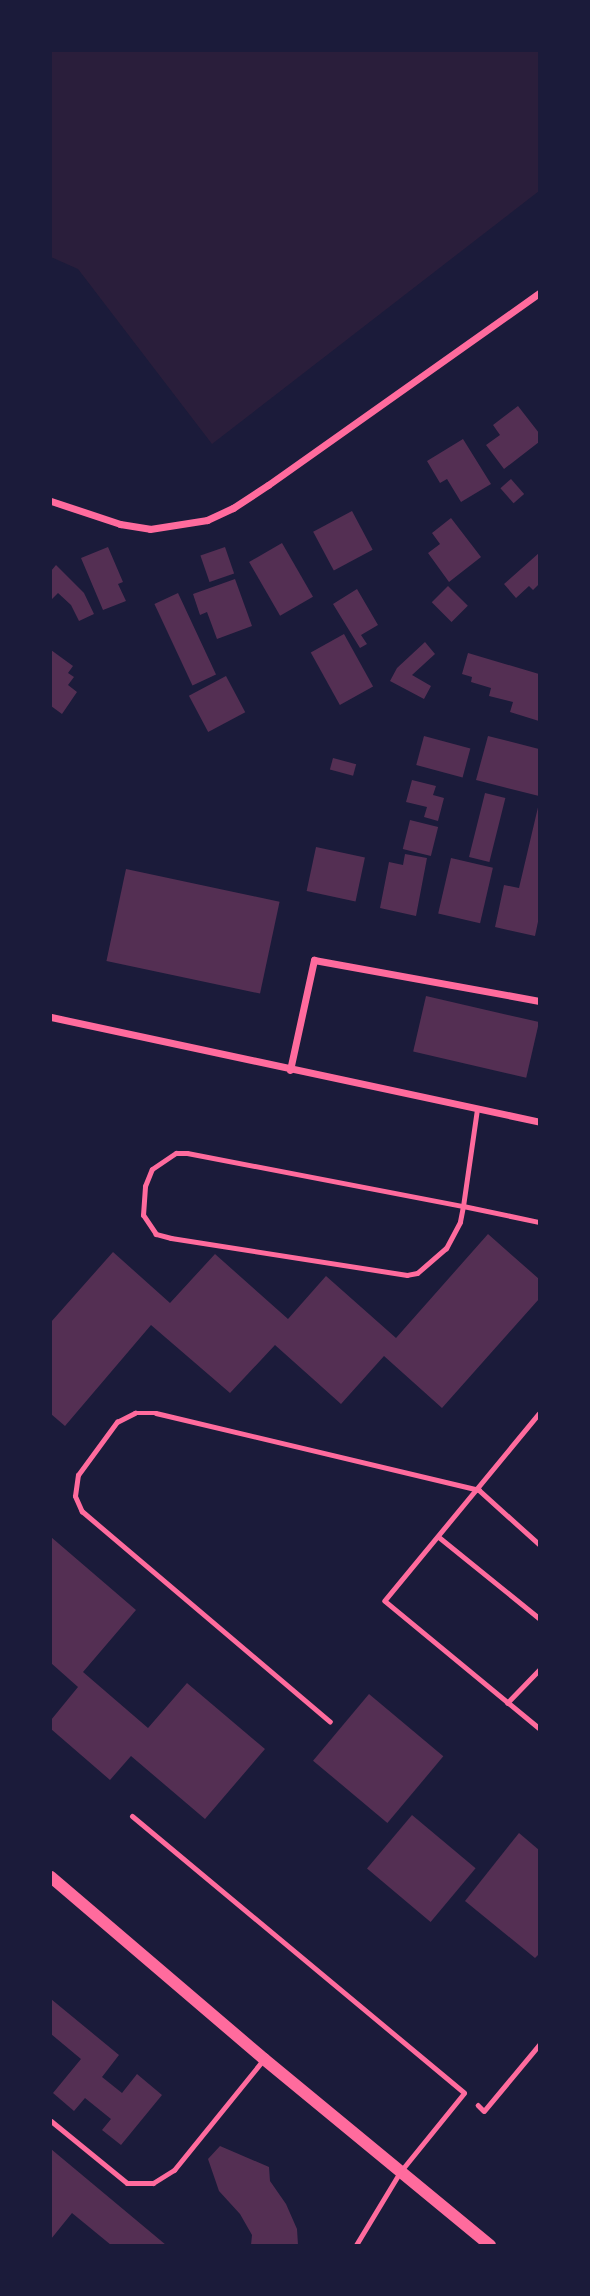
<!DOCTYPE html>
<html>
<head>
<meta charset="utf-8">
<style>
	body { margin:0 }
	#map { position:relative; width:590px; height:2296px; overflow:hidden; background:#1b1b3a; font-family:Raleway,sans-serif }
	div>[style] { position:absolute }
	.green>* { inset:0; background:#2a1e3b }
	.building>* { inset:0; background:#542f53; transform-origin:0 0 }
	.path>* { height:4.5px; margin:-2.25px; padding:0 2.25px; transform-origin:2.25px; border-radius:2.25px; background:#ff6b9d }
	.service>* { height:5px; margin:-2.5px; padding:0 2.5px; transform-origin:2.5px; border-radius:2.5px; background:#ff6b9d }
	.minor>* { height:7px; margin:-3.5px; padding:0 3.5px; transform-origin:3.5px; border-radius:3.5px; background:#ff6b9d }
	.tertiary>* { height:12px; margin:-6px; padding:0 6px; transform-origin:6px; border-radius:6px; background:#ff6b9d }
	span { translate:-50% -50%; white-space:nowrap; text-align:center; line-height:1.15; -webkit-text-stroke:5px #1b1b3a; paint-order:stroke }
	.frame { position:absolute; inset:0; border:52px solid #1b1b3a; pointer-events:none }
</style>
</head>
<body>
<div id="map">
	<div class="green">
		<div style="clip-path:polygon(51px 51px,539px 51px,539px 191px,212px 444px,78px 269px,51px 257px)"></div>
	</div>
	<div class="building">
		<div style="clip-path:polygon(518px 406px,539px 433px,539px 442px,504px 469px,486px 445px,500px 435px,493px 425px)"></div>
		<div style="clip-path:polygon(463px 439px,491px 484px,461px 502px,447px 479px,440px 483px,427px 461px)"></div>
		<div style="left:511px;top:479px;width:20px;height:14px;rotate:49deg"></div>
		<div style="left:352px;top:511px;width:44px;height:44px;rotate:62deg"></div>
		<div style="clip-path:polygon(451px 518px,481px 557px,449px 582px,428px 553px,440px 544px,432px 533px)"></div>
		<div style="left:282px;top:543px;width:62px;height:38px;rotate:60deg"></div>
		<div style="clip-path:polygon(108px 547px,123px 582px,118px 584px,126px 601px,103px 610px,81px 558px)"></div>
		<div style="left:225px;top:547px;width:28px;height:26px;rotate:71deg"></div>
		<div style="clip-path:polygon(539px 553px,539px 584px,533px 590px,529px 586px,516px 598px,504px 584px)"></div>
		<div style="clip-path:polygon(56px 565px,84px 593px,94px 614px,79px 621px,71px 605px,58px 593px,51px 600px,51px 571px)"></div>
		<div style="clip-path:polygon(235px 579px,252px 626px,217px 639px,207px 612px,200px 615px,193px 594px)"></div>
		<div style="left:448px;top:586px;width:28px;height:23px;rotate:45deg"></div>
		<div style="clip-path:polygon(357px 589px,378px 625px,361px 635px,367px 644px,360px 648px,333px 604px)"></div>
		<div style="left:178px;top:593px;width:90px;height:26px;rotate:65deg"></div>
		<div style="left:344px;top:634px;width:60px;height:38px;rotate:61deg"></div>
		<div style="clip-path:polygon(425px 642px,435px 654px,412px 675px,431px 686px,424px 699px,390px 681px,397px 668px)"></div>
		<div style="clip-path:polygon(51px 650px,73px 666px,68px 673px,74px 677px,68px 685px,77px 692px,62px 714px,51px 706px)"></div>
		<div style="clip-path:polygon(468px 653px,539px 674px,539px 721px,510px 712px,513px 702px,489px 696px,491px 688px,471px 682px,472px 677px,462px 674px)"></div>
		<div style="left:226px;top:676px;width:41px;height:42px;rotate:62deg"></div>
		<div style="left:424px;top:736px;width:48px;height:30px;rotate:15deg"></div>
		<div style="clip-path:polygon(488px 736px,539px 749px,539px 796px,476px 780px)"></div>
		<div style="left:333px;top:758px;width:24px;height:12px;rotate:15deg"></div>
		<div style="clip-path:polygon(412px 780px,436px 786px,433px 795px,444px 798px,438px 821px,424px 817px,427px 807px,406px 802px)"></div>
		<div style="left:485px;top:793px;width:21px;height:66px;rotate:14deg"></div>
		<div style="clip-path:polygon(539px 803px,539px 917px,535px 936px,495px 927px,504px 885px,519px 888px)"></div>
		<div style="left:410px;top:820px;width:29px;height:30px;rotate:14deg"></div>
		<div style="left:316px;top:847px;width:50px;height:45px;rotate:12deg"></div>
		<div style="clip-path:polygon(405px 854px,427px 858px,416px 916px,380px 908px,389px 862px,403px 865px)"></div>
		<div style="left:451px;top:858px;width:43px;height:57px;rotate:13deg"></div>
		<div style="left:126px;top:869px;width:157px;height:94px;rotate:12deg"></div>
		<div style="left:426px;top:996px;width:116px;height:57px;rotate:13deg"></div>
		<div style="clip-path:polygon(488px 1234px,539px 1279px,539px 1299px,442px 1408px,384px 1356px,341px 1404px,275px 1345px,230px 1393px,151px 1325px,65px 1426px,51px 1414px,51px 1322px,113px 1252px,170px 1303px,215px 1254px,288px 1319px,326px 1276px,396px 1338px)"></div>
		<div style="clip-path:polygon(51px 1537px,136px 1610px,83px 1672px,148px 1728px,187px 1683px,265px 1749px,205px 1819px,131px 1756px,110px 1780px,51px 1729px,51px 1720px,78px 1687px,51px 1663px)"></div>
		<div style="left:369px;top:1694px;width:97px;height:87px;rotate:40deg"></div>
		<div style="left:412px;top:1815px;width:83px;height:70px;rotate:40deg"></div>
		<div style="clip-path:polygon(519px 1833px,539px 1850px,539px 1954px,535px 1958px,465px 1901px)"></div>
		<div style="clip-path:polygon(51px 1999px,119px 2055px,102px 2077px,122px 2093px,137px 2074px,162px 2095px,121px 2145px,102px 2130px,111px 2119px,85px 2098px,74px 2111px,53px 2093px,81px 2059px,51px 2034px)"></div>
		<div style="clip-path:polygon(220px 2146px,269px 2167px,270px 2181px,286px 2204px,297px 2229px,298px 2245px,251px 2245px,252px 2235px,240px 2214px,219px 2191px,208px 2159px)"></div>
		<div style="clip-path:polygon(51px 2149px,166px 2245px,111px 2245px,72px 2213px,51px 2239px)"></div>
	</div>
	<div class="path">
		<div style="left:539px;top:1414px;width:242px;rotate:129.5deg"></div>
		<div style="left:385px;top:1601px;width:200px;rotate:39.5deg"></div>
		<div style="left:439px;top:1537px;width:129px;rotate:39deg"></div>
		<div style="left:507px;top:1703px;width:46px;rotate:-45.9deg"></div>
		<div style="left:330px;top:1722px;width:325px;rotate:-139.7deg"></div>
		<div style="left:82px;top:1512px;width:17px;rotate:-114deg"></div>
		<div style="left:75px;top:1496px;width:21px;rotate:-82deg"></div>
		<div style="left:78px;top:1475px;width:66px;rotate:-53.7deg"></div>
		<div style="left:117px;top:1422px;width:20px;rotate:-27deg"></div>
		<div style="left:135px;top:1413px;width:21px"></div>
		<div style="left:156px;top:1413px;width:332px;rotate:13.4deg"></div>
		<div style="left:479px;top:1490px;width:81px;rotate:42deg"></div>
		<div style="left:478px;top:2105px;width:8px;rotate:45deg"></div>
		<div style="left:484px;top:2111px;width:86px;rotate:-50.2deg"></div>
	</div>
	<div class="service">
		<div style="left:477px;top:1109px;width:98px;rotate:98.2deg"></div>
		<div style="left:463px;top:1206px;width:16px;rotate:101deg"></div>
		<div style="left:460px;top:1222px;width:30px;rotate:118deg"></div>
		<div style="left:446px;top:1248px;width:38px;rotate:139deg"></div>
		<div style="left:417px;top:1273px;width:10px;rotate:169deg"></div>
		<div style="left:407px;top:1275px;width:239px;rotate:-171.1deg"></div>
		<div style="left:171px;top:1238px;width:16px;rotate:-165deg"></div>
		<div style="left:156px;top:1234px;width:23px;rotate:-124deg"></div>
		<div style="left:143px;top:1215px;width:29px;rotate:-86deg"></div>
		<div style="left:145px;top:1186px;width:18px;rotate:-68deg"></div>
		<div style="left:152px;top:1169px;width:29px;rotate:-34deg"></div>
		<div style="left:176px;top:1153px;width:11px"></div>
		<div style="left:187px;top:1153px;width:281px;rotate:10.9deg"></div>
		<div style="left:463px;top:1206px;width:78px;rotate:11.9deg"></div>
		<div style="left:132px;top:1816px;width:432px;rotate:39.8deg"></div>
		<div style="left:464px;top:2093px;width:102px;rotate:129deg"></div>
		<div style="left:400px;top:2172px;width:85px;rotate:121.1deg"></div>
		<div style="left:51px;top:2121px;width:98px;rotate:39.2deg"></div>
		<div style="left:127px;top:2183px;width:26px"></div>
		<div style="left:153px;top:2183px;width:25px;rotate:-32deg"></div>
		<div style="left:174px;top:2170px;width:141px;rotate:-51deg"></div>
	</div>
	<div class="minor">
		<div style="left:51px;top:501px;width:73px;rotate:18.4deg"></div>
		<div style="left:120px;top:524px;width:30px;rotate:9deg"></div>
		<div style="left:150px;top:529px;width:58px;rotate:-9deg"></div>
		<div style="left:207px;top:520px;width:29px;rotate:-25deg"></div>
		<div style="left:233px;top:508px;width:42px;rotate:-33.3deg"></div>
		<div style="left:268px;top:485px;width:332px;rotate:-35.3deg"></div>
		<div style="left:51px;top:1017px;width:499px;rotate:12.1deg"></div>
		<div style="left:290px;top:1070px;width:113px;rotate:-77.7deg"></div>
		<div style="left:314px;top:960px;width:229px;rotate:10.3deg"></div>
	</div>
	<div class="tertiary">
		<div style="left:51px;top:1877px;width:280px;rotate:40.5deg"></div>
		<div style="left:264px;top:2059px;width:293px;rotate:39.5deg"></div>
	</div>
	<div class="frame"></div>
</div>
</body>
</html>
